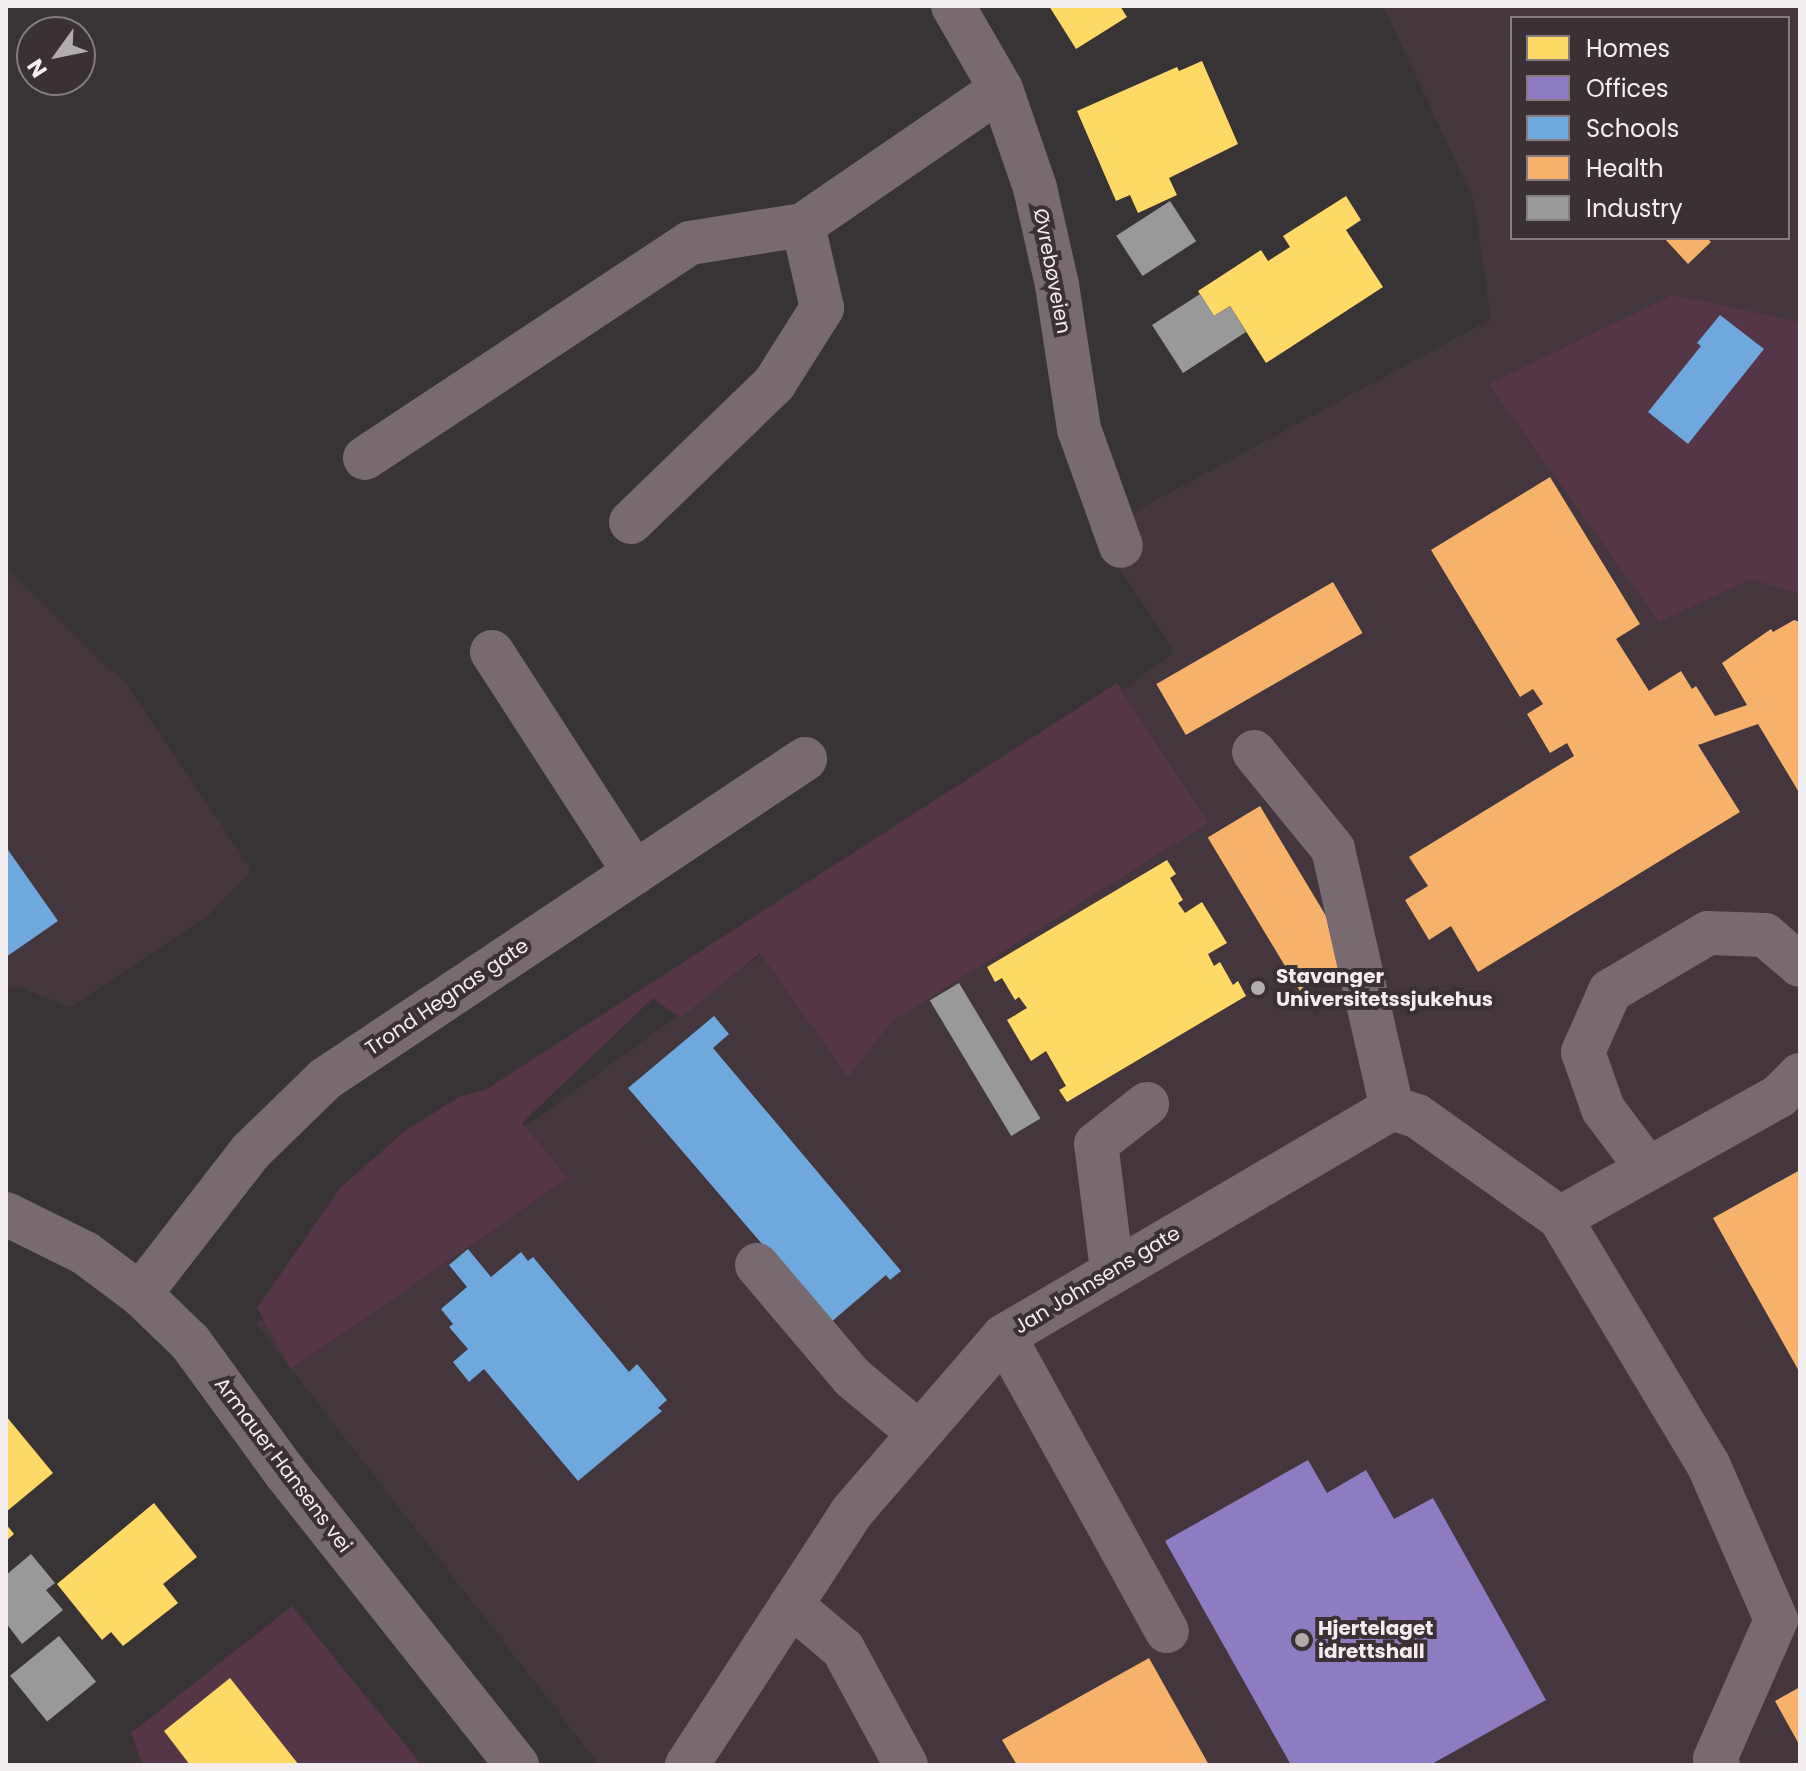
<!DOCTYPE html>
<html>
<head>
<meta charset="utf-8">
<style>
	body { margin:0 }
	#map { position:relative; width:1806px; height:1771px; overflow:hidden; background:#383335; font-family:Poppins,sans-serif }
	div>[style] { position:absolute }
	.built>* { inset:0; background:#43363d }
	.green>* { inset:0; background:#553647 }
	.homes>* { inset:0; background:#ffd966 }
	.offices>* { inset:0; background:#8e7cc3 }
	.schools>* { inset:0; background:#6fa8dc }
	.health>* { inset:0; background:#f6b26b; transform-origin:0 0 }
	.industry>* { inset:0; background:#999; transform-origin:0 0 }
	.minor>* { height:44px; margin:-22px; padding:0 22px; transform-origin:22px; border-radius:22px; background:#786a71 }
	.dots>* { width:22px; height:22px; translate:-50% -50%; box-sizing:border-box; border:4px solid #3a3135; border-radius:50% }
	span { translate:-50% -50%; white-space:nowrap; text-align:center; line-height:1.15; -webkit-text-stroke:8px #3a3135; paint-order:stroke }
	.street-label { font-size:20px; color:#f4edf0 }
	.poi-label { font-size:20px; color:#f4edf0; font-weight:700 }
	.left { translate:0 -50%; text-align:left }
	.frame { position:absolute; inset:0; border:8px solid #f4edf0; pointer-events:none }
	.legend { position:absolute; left:1510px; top:16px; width:280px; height:224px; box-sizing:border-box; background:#3a3135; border:2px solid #847c80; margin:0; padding:10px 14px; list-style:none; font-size:24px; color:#f4edf0 }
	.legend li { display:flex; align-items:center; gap:16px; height:40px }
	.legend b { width:40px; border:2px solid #847c80 }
	.north { position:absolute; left:16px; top:16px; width:80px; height:80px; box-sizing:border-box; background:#3a3135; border:2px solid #847c80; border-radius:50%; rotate:237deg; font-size:22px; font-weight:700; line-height:32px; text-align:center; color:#f4edf0 }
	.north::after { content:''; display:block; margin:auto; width:28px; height:36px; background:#b2acaf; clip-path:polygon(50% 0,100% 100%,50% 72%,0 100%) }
</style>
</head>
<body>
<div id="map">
	<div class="built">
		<div style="clip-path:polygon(evenodd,1383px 6px,1800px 6px,1800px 1765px,599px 1765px,256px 1324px,1174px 652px,1095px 533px,1491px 319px,1474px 201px,1383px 6px,1512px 18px,1788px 18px,1788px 238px,1512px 238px,1512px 18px)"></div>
		<div style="clip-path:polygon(6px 567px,130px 688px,252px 870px,206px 918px,70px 1008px,19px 987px,6px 990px)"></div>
	</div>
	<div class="green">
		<div style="clip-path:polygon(1673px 295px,1800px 322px,1800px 594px,1750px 579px,1659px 622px,1489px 384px)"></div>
		<div style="clip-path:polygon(1117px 683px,1208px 823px,892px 1021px,848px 1077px,760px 953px,680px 1018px,653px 998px,522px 1123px,568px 1178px,291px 1369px,257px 1308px,341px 1187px,405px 1131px,459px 1097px,485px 1090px)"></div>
		<div style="clip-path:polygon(292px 1606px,422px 1765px,142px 1765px,131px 1733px)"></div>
	</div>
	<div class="homes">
		<div style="clip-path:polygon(1049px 6px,1120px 6px,1127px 17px,1076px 49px)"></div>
		<div style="clip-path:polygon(1202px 61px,1238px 144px,1169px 178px,1177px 195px,1138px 213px,1130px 195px,1116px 201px,1077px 111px,1177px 67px,1179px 71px)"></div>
		<div style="clip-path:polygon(1346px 196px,1361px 220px,1346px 230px,1383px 287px,1266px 363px,1230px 306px,1214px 316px,1198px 291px,1261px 250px,1268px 261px,1290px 247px,1283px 236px)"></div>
		<div style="clip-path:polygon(1167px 860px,1176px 874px,1170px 878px,1183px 900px,1178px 903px,1185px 913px,1202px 902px,1227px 943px,1208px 954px,1214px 966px,1220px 962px,1233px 985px,1238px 981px,1246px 996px,1067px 1102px,1059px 1090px,1066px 1086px,1046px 1051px,1031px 1061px,1007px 1020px,1027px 1008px,1019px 997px,1015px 1000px,1002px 978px,995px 982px,987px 967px)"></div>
		<div style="clip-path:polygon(6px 1416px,53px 1473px,6px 1512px)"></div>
		<div style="clip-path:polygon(154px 1503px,197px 1557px,163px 1584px,178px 1603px,123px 1646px,111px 1632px,102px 1640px,57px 1584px)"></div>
		<div style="clip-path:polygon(6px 1524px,14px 1534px,6px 1541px)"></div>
		<div style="clip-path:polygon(230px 1678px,299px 1765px,190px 1765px,164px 1731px)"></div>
	</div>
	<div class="offices">
		<div style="clip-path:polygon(1308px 1460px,1327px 1493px,1366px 1470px,1394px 1519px,1433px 1498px,1546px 1700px,1430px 1765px,1291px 1765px,1165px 1541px)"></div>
	</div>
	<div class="schools">
		<div style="clip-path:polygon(1720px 315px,1764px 349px,1688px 444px,1648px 412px,1701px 346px,1697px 343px)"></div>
		<div style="clip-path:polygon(6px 847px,58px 921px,6px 957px)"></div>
		<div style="clip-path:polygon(714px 1016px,729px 1034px,713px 1048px,901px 1271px,890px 1280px,886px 1275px,830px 1323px,628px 1088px)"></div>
		<div style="clip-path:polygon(468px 1249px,491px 1277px,521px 1252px,528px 1261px,533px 1257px,629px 1372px,637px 1364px,667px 1400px,658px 1408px,662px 1411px,578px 1481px,484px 1369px,469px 1382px,453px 1362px,468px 1349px,449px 1327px,453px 1324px,441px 1309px,467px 1287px,449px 1265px)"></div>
	</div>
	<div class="health">
		<div style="clip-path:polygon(1664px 238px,1707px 238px,1711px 242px,1688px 264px)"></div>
		<div style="clip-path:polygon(1550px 477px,1640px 624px,1616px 639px,1649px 691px,1681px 671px,1692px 689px,1696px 686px,1715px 716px,1747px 705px,1722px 663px,1771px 629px,1773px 632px,1794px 620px,1800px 622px,1800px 794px,1758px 724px,1698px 745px,1740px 812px,1478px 972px,1451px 926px,1429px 940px,1405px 900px,1428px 886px,1409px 857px,1574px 756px,1567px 743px,1550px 753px,1527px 714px,1543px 704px,1533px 689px,1520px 697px,1431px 550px)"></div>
		<div style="left:1333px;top:582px;width:59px;height:204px;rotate:60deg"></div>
		<div style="left:1260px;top:806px;width:179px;height:61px;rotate:59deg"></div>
		<div style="clip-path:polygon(1800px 1170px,1800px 1373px,1713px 1218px)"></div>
		<div style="clip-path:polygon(1149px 1658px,1209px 1765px,1017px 1765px,1002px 1740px)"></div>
		<div style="clip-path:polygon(1800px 1687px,1800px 1746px,1775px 1701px)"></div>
	</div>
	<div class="industry">
		<div style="left:1170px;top:201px;width:48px;height:64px;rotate:57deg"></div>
		<div style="clip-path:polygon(1200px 294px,1214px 316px,1230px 306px,1246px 332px,1183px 373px,1152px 325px)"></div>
		<div style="left:959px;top:983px;width:158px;height:34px;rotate:59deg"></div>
		<div style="clip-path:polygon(31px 1554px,55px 1583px,46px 1590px,63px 1610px,22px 1644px,6px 1623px,6px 1575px)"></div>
		<div style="left:59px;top:1636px;width:59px;height:63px;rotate:51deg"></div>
	</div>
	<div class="minor">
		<div style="left:953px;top:6px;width:96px;rotate:60deg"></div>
		<div style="left:1001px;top:89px;width:105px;rotate:71deg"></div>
		<div style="left:1035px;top:188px;width:99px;rotate:77.2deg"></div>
		<div style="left:1057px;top:285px;width:146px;rotate:81.3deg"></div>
		<div style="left:1079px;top:429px;width:124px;rotate:70.3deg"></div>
		<div style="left:365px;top:458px;width:390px;rotate:-33.5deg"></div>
		<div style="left:690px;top:243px;width:114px;rotate:-9.1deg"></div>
		<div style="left:803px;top:225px;width:240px;rotate:-34.5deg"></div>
		<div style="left:631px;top:522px;width:199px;rotate:-44deg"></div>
		<div style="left:774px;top:384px;width:90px;rotate:-57.7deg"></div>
		<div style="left:822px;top:308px;width:85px;rotate:-102.9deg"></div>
		<div style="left:492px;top:652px;width:263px;rotate:57.1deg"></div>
		<div style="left:1254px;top:752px;width:125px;rotate:50.8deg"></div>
		<div style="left:1333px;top:849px;width:266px;rotate:77.2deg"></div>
		<div style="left:1648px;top:1169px;width:75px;rotate:-126.9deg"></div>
		<div style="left:1603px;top:1109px;width:60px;rotate:-109.3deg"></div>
		<div style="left:1583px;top:1052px;width:67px;rotate:-66.1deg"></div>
		<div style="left:1610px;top:991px;width:114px;rotate:-30.6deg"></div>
		<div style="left:1708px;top:933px;width:57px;rotate:2deg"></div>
		<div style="left:1765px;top:935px;width:46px;rotate:40.6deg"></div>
		<div style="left:6px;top:1214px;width:88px;rotate:26.3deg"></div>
		<div style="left:85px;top:1253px;width:69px;rotate:36.7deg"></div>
		<div style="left:140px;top:1294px;width:69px;rotate:43.8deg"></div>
		<div style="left:190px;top:1342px;width:160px;rotate:53.9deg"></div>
		<div style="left:284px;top:1471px;width:375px;rotate:51.6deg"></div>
		<div style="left:1560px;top:1218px;width:287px;rotate:59deg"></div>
		<div style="left:1708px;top:1464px;width:170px;rotate:66.4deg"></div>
		<div style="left:1776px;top:1620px;width:152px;rotate:113.7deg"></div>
		<div style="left:1715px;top:1759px;width:7px;rotate:63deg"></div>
		<div style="left:757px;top:1265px;width:148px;rotate:49.7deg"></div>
		<div style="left:853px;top:1378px;width:86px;rotate:39.8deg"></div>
		<div style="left:1112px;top:1270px;width:127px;rotate:-97.2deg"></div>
		<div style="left:1096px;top:1144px;width:65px;rotate:-38.1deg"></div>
		<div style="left:140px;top:1294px;width:181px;rotate:-52.2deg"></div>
		<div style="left:251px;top:1151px;width:103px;rotate:-44.2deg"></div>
		<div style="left:325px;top:1079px;width:577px;rotate:-33.69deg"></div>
		<div style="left:1004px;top:1336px;width:337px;rotate:61.1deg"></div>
		<div style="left:791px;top:1605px;width:68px;rotate:40.2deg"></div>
		<div style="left:843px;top:1649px;width:132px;rotate:61.5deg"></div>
		<div style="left:687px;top:1765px;width:301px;rotate:-56.9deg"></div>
		<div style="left:851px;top:1513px;width:234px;rotate:-49.2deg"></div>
		<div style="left:1004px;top:1336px;width:450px;rotate:-30.4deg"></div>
		<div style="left:1392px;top:1108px;width:26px;rotate:18deg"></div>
		<div style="left:1417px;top:1116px;width:176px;rotate:35.5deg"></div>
		<div style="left:1560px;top:1218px;width:251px;rotate:-29.1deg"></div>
		<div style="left:1779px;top:1096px;width:30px;rotate:-45deg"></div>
	</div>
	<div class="dots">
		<div style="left:1258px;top:988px;background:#b2acaf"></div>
		<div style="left:1302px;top:1640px;background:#b2acaf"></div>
	</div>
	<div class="street-label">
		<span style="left:1052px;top:271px;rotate:79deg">Øvrebøveien</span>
		<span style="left:447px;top:997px;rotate:-34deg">Trond Hegnas gate</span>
		<span style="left:1097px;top:1280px;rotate:-31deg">Jan Johnsens gate</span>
		<span style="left:283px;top:1465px;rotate:53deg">Armauer Hansens vei</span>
	</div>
	<div class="poi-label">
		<span class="left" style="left:1276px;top:988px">Stavanger<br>Universitetssjukehus</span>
		<span class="left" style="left:1318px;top:1640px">Hjertelaget<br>idrettshall</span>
	</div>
	<div class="frame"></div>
	<ul class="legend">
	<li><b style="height:22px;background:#ffd966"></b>Homes</li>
	<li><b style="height:22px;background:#8e7cc3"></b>Offices</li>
	<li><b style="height:22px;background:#6fa8dc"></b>Schools</li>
	<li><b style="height:22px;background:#f6b26b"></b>Health</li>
	<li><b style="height:22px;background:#999"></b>Industry</li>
	</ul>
	<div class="north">N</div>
</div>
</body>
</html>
